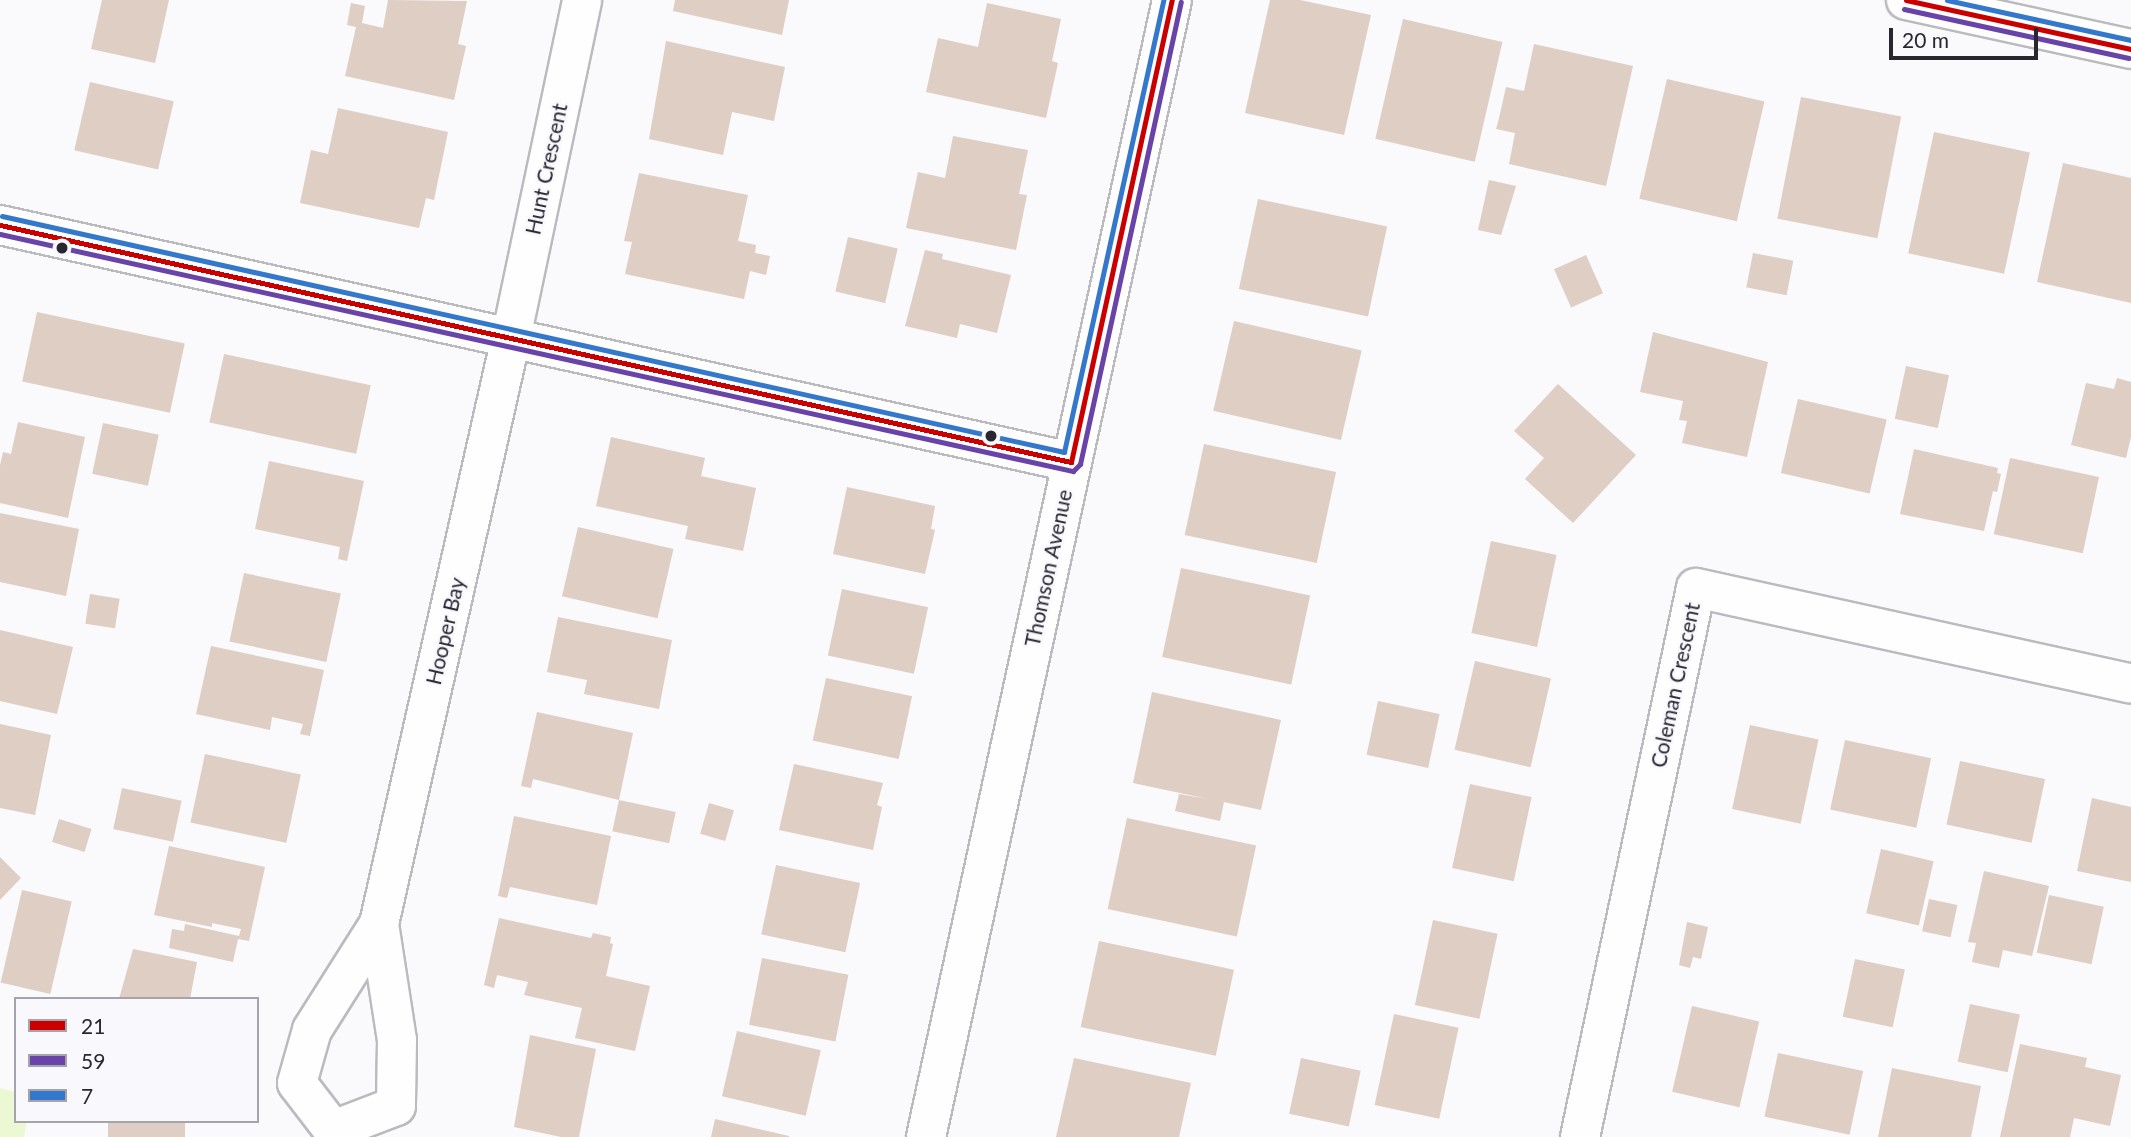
<!DOCTYPE html>
<html>
<head>
<meta charset="utf-8">
<style>
	body { margin:0 }
	#map { position:relative; width:2131px; height:1137px; overflow:hidden; background:#faf9fc; font-family:Lato,sans-serif }
	div>[style] { position:absolute }
	.green>* { inset:0; background:#ecf8d4 }
	.building>* { inset:0; background:#decec4; transform-origin:0 0 }
	.roads { filter:drop-shadow(2px 0 #bbbabf) drop-shadow(-2px 0 #bbbabf) drop-shadow(0 2px #bbbabf) drop-shadow(0 -2px #bbbabf) }
	.street>* { height:38px; margin:-19px; padding:0 19px; transform-origin:19px; border-radius:19px; background:#fefeff }
	.bus-1>* { height:5px; margin:-2.5px; padding:0 2.5px; transform-origin:2.5px; border-radius:2.5px; background:#ca0000 }
	.bus-2>* { height:5px; margin:-2.5px; padding:0 2.5px; transform-origin:2.5px; border-radius:2.5px; background:#6843a8 }
	.bus-3>* { height:5px; margin:-2.5px; padding:0 2.5px; transform-origin:2.5px; border-radius:2.5px; background:#3478cb }
	.dots>* { width:19px; height:19px; translate:-50% -50%; box-sizing:border-box; border:4px solid #f9f8fd; border-radius:50% }
	span { translate:-50% -50%; white-space:nowrap; text-align:center; line-height:1.15; -webkit-text-stroke:5px #f9f8fd; paint-order:stroke }
	.street-label { font-size:21px; color:#28262f }
	.legend { position:absolute; left:14px; top:997px; width:245px; height:126px; box-sizing:border-box; background:#f9f8fd; border:2px solid #a5a4ab; margin:0; padding:9px 12px; list-style:none; font-size:21px; color:#28262f }
	.legend li { display:flex; align-items:center; gap:14px; height:35px }
	.legend b { width:35px; border:2px solid #a5a4ab }
	.scale { position:absolute; left:1889px; top:28px; width:149px; height:32px; box-sizing:border-box; border:4px solid #28262f; border-top:0; padding-left:9px; font-size:21px; line-height:24px; white-space:nowrap; color:#28262f; -webkit-text-stroke:5px #f9f8fd; paint-order:stroke }
</style>
</head>
<body>
<div id="map">
	<div class="green">
		<div style="clip-path:polygon(0 1088px,16px 1092px,16px 1121px,27px 1121px,24px 1137px,0 1137px)"></div>
	</div>
	<div class="building">
		<div style="clip-path:polygon(102px 0,169px 0,155px 63px,91px 49px)"></div>
		<div style="clip-path:polygon(388px 0,467px 1px,458px 44px,466px 46px,454px 100px,345px 76px,356px 27px,347px 25px,351px 3px,365px 6px,362px 23px,383px 28px)"></div>
		<div style="clip-path:polygon(675px 0,789px 0,782px 35px,673px 11px)"></div>
		<div style="clip-path:polygon(1270px 0,1300px 0,1371px 15px,1344px 135px,1245px 113px)"></div>
		<div style="clip-path:polygon(987px 3px,1061px 19px,1052px 61px,1058px 63px,1046px 118px,926px 92px,938px 38px,978px 47px)"></div>
		<div style="left:1403px;top:19px;width:102px;height:123px;rotate:13deg"></div>
		<div style="clip-path:polygon(666px 41px,785px 67px,774px 121px,732px 112px,723px 155px,649px 139px)"></div>
		<div style="clip-path:polygon(1534px 44px,1633px 66px,1606px 186px,1509px 164px,1515px 133px,1496px 129px,1499px 118px,1506px 87px,1524px 91px)"></div>
		<div style="left:1667px;top:79px;width:100px;height:123px;rotate:13deg"></div>
		<div style="left:90px;top:82px;width:86px;height:70px;rotate:13deg"></div>
		<div style="left:1801px;top:97px;width:102px;height:124px;rotate:11deg"></div>
		<div style="clip-path:polygon(338px 108px,448px 132px,434px 200px,426px 198px,419px 228px,300px 203px,311px 150px,328px 154px)"></div>
		<div style="left:1934px;top:132px;width:98px;height:124px;rotate:12deg"></div>
		<div style="clip-path:polygon(953px 136px,1028px 150px,1019px 194px,1027px 195px,1016px 250px,906px 228px,918px 172px,945px 178px)"></div>
		<div style="clip-path:polygon(2063px 163px,2131px 178px,2131px 303px,2037px 282px)"></div>
		<div style="clip-path:polygon(639px 173px,748px 195px,738px 241px,756px 245px,755px 253px,770px 256px,766px 275px,750px 271px,744px 299px,625px 274px,632px 242px,624px 241px)"></div>
		<div style="clip-path:polygon(1489px 180px,1516px 186px,1501px 235px,1478px 230px)"></div>
		<div style="left:1258px;top:199px;width:132px;height:92px;rotate:12deg"></div>
		<div style="left:848px;top:237px;width:51px;height:56px;rotate:13deg"></div>
		<div style="clip-path:polygon(925px 250px,943px 254px,942px 259px,1011px 275px,997px 333px,960px 324px,957px 338px,905px 326px)"></div>
		<div style="left:1753px;top:253px;width:41px;height:35px;rotate:11deg"></div>
		<div style="left:1586px;top:255px;width:42px;height:35px;rotate:66deg"></div>
		<div style="left:37px;top:312px;width:151px;height:71px;rotate:12deg"></div>
		<div style="left:1234px;top:321px;width:131px;height:92px;rotate:13deg"></div>
		<div style="clip-path:polygon(1653px 332px,1768px 362px,1747px 457px,1682px 443px,1687px 421px,1679px 420px,1683px 401px,1640px 392px)"></div>
		<div style="left:224px;top:354px;width:150px;height:70px;rotate:12deg"></div>
		<div style="left:1906px;top:366px;width:44px;height:54px;rotate:12deg"></div>
		<div style="clip-path:polygon(2117px 378px,2131px 382px,2131px 437px,2126px 458px,2071px 445px,2086px 383px,2114px 389px)"></div>
		<div style="clip-path:polygon(1558px 384px,1636px 455px,1573px 523px,1525px 479px,1544px 458px,1514px 431px)"></div>
		<div style="left:1798px;top:399px;width:91px;height:76px;rotate:13deg"></div>
		<div style="clip-path:polygon(18px 422px,85px 437px,68px 518px,0 503px,0 465px,3px 452px,11px 454px)"></div>
		<div style="left:103px;top:423px;width:57px;height:52px;rotate:12deg"></div>
		<div style="clip-path:polygon(611px 437px,705px 458px,701px 476px,756px 488px,743px 551px,685px 539px,688px 526px,596px 506px)"></div>
		<div style="left:1204px;top:444px;width:135px;height:93px;rotate:12deg"></div>
		<div style="clip-path:polygon(1914px 449px,1998px 468px,1997px 473px,2001px 474px,1997px 492px,1993px 491px,1984px 531px,1900px 514px)"></div>
		<div style="left:2010px;top:458px;width:91px;height:78px;rotate:12deg"></div>
		<div style="clip-path:polygon(269px 461px,364px 481px,347px 561px,338px 559px,340px 547px,255px 529px)"></div>
		<div style="clip-path:polygon(847px 487px,935px 506px,931px 529px,935px 530px,925px 574px,833px 554px)"></div>
		<div style="clip-path:polygon(0 513px,79px 529px,66px 596px,0 582px)"></div>
		<div style="left:578px;top:527px;width:98px;height:71px;rotate:13deg"></div>
		<div style="left:1491px;top:541px;width:67px;height:94px;rotate:12deg"></div>
		<div style="left:1181px;top:568px;width:132px;height:91px;rotate:12deg"></div>
		<div style="left:244px;top:573px;width:99px;height:70px;rotate:12deg"></div>
		<div style="left:842px;top:589px;width:88px;height:68px;rotate:12deg"></div>
		<div style="left:90px;top:594px;width:30px;height:30px;rotate:9deg"></div>
		<div style="clip-path:polygon(558px 617px,672px 640px,659px 709px,584px 694px,587px 680px,547px 672px)"></div>
		<div style="clip-path:polygon(0 630px,73px 647px,57px 714px,0 701px)"></div>
		<div style="clip-path:polygon(211px 646px,324px 670px,310px 736px,300px 734px,303px 724px,272px 717px,270px 730px,196px 714px)"></div>
		<div style="left:1475px;top:661px;width:78px;height:91px;rotate:13deg"></div>
		<div style="left:826px;top:678px;width:88px;height:64px;rotate:12deg"></div>
		<div style="clip-path:polygon(1152px 692px,1281px 720px,1261px 810px,1224px 802px,1220px 821px,1175px 811px,1179px 794px,1208px 799px,1133px 783px)"></div>
		<div style="left:1378px;top:701px;width:63px;height:55px;rotate:12deg"></div>
		<div style="clip-path:polygon(537px 712px,633px 733px,619px 800px,533px 779px,531px 788px,521px 786px)"></div>
		<div style="clip-path:polygon(0 724px,51px 735px,35px 815px,0 808px)"></div>
		<div style="left:1750px;top:725px;width:70px;height:86px;rotate:12deg"></div>
		<div style="left:1845px;top:740px;width:88px;height:71px;rotate:12deg"></div>
		<div style="left:205px;top:754px;width:98px;height:70px;rotate:12deg"></div>
		<div style="left:1960px;top:761px;width:87px;height:65px;rotate:12deg"></div>
		<div style="clip-path:polygon(794px 764px,883px 783px,877px 805px,882px 807px,873px 850px,779px 830px)"></div>
		<div style="left:1470px;top:784px;width:63px;height:86px;rotate:12deg"></div>
		<div style="left:122px;top:788px;width:61px;height:42px;rotate:12deg"></div>
		<div style="clip-path:polygon(2092px 798px,2131px 807px,2131px 882px,2077px 871px)"></div>
		<div style="left:619px;top:800px;width:58px;height:32px;rotate:12deg"></div>
		<div style="left:709px;top:803px;width:26px;height:32px;rotate:16deg"></div>
		<div style="clip-path:polygon(514px 816px,611px 836px,597px 905px,510px 887px,507px 898px,498px 896px)"></div>
		<div style="left:1127px;top:818px;width:132px;height:93px;rotate:12deg"></div>
		<div style="left:59px;top:819px;width:34px;height:24px;rotate:17deg"></div>
		<div style="clip-path:polygon(169px 846px,265px 867px,249px 941px,238px 939px,233px 962px,169px 948px,172px 929px,184px 931px,185px 924px,239px 936px,241px 929px,212px 923px,212px 927px,154px 915px)"></div>
		<div style="left:1881px;top:849px;width:54px;height:66px;rotate:13deg"></div>
		<div style="clip-path:polygon(0 857px,21px 878px,0 900px)"></div>
		<div style="left:776px;top:865px;width:86px;height:71px;rotate:12deg"></div>
		<div style="clip-path:polygon(1984px 871px,2049px 886px,2032px 956px,2003px 950px,1999px 968px,1972px 962px,1976px 943px,1968px 942px)"></div>
		<div style="left:22px;top:890px;width:51px;height:95px;rotate:13deg"></div>
		<div style="left:2049px;top:895px;width:56px;height:59px;rotate:12deg"></div>
		<div style="left:1929px;top:899px;width:29px;height:33px;rotate:12deg"></div>
		<div style="clip-path:polygon(499px 918px,591px 938px,593px 933px,611px 937px,610px 943px,613px 944px,606px 976px,650px 986px,635px 1051px,575px 1038px,582px 1008px,524px 995px,528px 982px,497px 975px,494px 988px,484px 985px)"></div>
		<div style="left:1433px;top:920px;width:66px;height:87px;rotate:12deg"></div>
		<div style="clip-path:polygon(1687px 922px,1708px 927px,1701px 959px,1693px 957px,1690px 968px,1679px 965px)"></div>
		<div style="left:1099px;top:941px;width:138px;height:88px;rotate:12deg"></div>
		<div style="clip-path:polygon(133px 949px,197px 962px,190px 999px,119px 999px)"></div>
		<div style="left:762px;top:958px;width:88px;height:68px;rotate:11deg"></div>
		<div style="left:1855px;top:959px;width:51px;height:59px;rotate:12deg"></div>
		<div style="left:1970px;top:1004px;width:51px;height:59px;rotate:12deg"></div>
		<div style="left:1692px;top:1006px;width:69px;height:88px;rotate:13deg"></div>
		<div style="left:1394px;top:1014px;width:66px;height:93px;rotate:12deg"></div>
		<div style="left:737px;top:1031px;width:86px;height:67px;rotate:13deg"></div>
		<div style="clip-path:polygon(530px 1035px,596px 1049px,579px 1137px,561px 1137px,514px 1127px)"></div>
		<div style="clip-path:polygon(2020px 1044px,2087px 1058px,2085px 1067px,2121px 1075px,2110px 1126px,2074px 1118px,2070px 1137px,2000px 1137px)"></div>
		<div style="left:1778px;top:1053px;width:87px;height:65px;rotate:12deg"></div>
		<div style="clip-path:polygon(1074px 1058px,1191px 1083px,1179px 1137px,1056px 1137px)"></div>
		<div style="left:1301px;top:1058px;width:61px;height:57px;rotate:12deg"></div>
		<div style="clip-path:polygon(1892px 1068px,1981px 1086px,1971px 1137px,1878px 1137px)"></div>
		<div style="clip-path:polygon(715px 1119px,789px 1136px,789px 1137px,711px 1137px)"></div>
		<div style="left:108px;top:1121px;width:77px;height:16px"></div>
	</div>
	<div class="roads">
		<div class="street">
			<div style="left:1906px;top:0;width:230px;rotate:12.3deg"></div>
			<div style="left:0;top:225px;width:1097px;rotate:12.48deg"></div>
			<div style="left:379px;top:924px;width:117px;rotate:81.2deg"></div>
			<div style="left:397px;top:1040px;width:66px;rotate:90.9deg"></div>
			<div style="left:396px;top:1106px;width:67px;rotate:159.1deg"></div>
			<div style="left:333px;top:1130px;width:59px;rotate:-127.5deg"></div>
			<div style="left:297px;top:1083px;width:55px;rotate:-74.2deg"></div>
			<div style="left:312px;top:1030px;width:125px;rotate:-57.7deg"></div>
			<div style="left:379px;top:924px;width:601px;rotate:-77.31deg"></div>
			<div style="left:511px;top:338px;width:345px;rotate:-78.1deg"></div>
			<div style="left:926px;top:1137px;width:1163px;rotate:-77.79deg"></div>
			<div style="left:1580px;top:1137px;width:561px;rotate:-78.07deg"></div>
			<div style="left:1696px;top:588px;width:445px;rotate:12.4deg"></div>
		</div>
	</div>
	<div class="bus-1">
		<div style="left:1906px;top:0;width:230px;rotate:12.3deg"></div>
		<div style="left:0;top:225px;width:1097px;rotate:12.48deg"></div>
		<div style="left:1071px;top:462px;width:473px;rotate:-77.7deg"></div>
	</div>
	<div class="bus-2">
		<div style="left:1904px;top:9px;width:230px;rotate:12.3deg"></div>
		<div style="left:0;top:234px;width:1099px;rotate:12.46deg"></div>
		<div style="left:1073px;top:471px;width:10px;rotate:-45deg"></div>
		<div style="left:1080px;top:464px;width:473px;rotate:-77.7deg"></div>
	</div>
	<div class="bus-3">
		<div style="left:1947px;top:0;width:188px;rotate:12.3deg"></div>
		<div style="left:2px;top:216px;width:1088px;rotate:12.53deg"></div>
		<div style="left:1064px;top:452px;width:463px;rotate:-77.6deg"></div>
	</div>
	<div class="dots">
		<div style="left:62px;top:248px;background:#28262f"></div>
		<div style="left:991px;top:436px;background:#28262f"></div>
	</div>
	<div class="street-label">
		<span style="left:546px;top:169px;rotate:-78deg">Hunt Crescent</span>
		<span style="left:1048px;top:568px;rotate:-78deg">Thomson Avenue</span>
		<span style="left:445px;top:631px;rotate:-77deg">Hooper Bay</span>
		<span style="left:1675px;top:685px;rotate:-78deg">Coleman Crescent</span>
	</div>
	<ul class="legend">
	<li><b style="height:9px;background:#ca0000"></b>21</li>
	<li><b style="height:9px;background:#6843a8"></b>59</li>
	<li><b style="height:9px;background:#3478cb"></b>7</li>
	</ul>
	<div class="scale">20 m</div>
</div>
</body>
</html>
